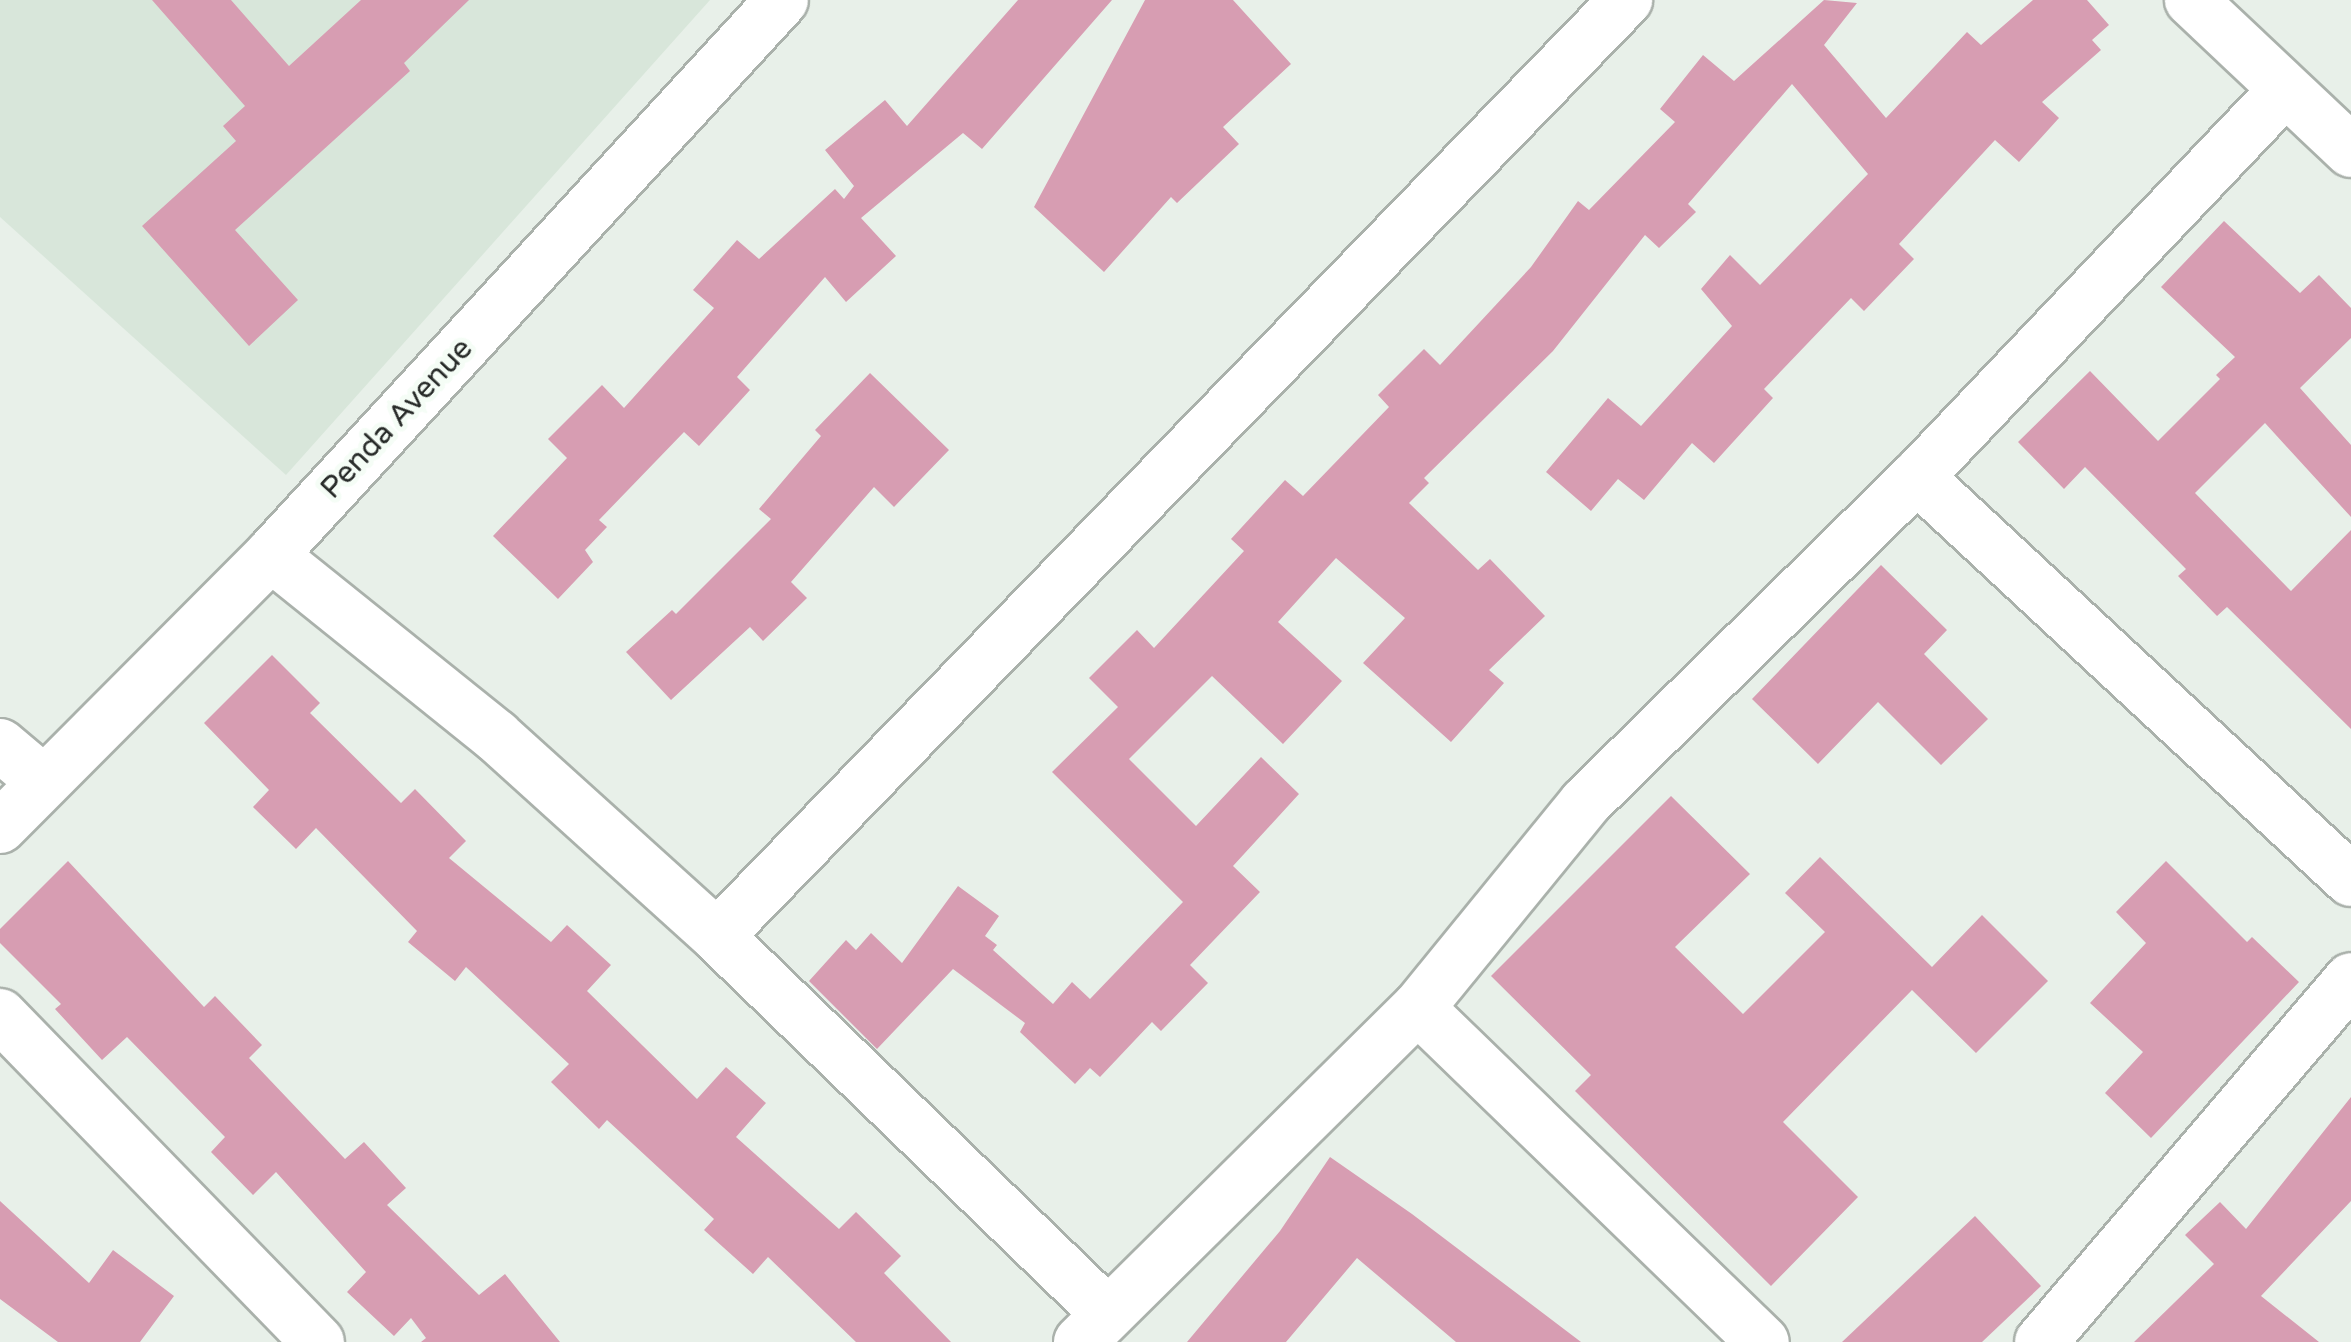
<!DOCTYPE html>
<html>
<head>
<meta charset="utf-8">
<style>
	body { margin:0 }
	#map { position:relative; width:2351px; height:1342px; overflow:hidden; background:#e8f0e9; font-family:"Varela Round",sans-serif }
	div>[style] { position:absolute }
	.built>* { inset:0; background:#d8e6da }
	.building>* { inset:0; background:#d79db2 }
	.roads { filter:drop-shadow(2px 0 #aab1ab) drop-shadow(-2px 0 #aab1ab) drop-shadow(0 2px #aab1ab) drop-shadow(0 -2px #aab1ab) }
	.minor>* { height:52px; margin:-26px; padding:0 26px; transform-origin:26px; border-radius:26px; background:#fff }
	span { translate:-50% -50%; white-space:nowrap; text-align:center; line-height:1.15; -webkit-text-stroke:10px #f5fdf6; paint-order:stroke }
	.street-label { font-size:30px; color:#272a28 }
</style>
</head>
<body>
<div id="map">
	<div class="built">
		<div style="clip-path:polygon(0 0,710px 0,286px 475px,0 217px)"></div>
	</div>
	<div class="building">
		<div style="clip-path:polygon(152px 0,231px 0,289px 66px,361px 0,469px 0,404px 63px,410px 71px,235px 230px,298px 300px,249px 346px,142px 226px,236px 141px,223px 126px,245px 106px)"></div>
		<div style="clip-path:polygon(1018px 0,1112px 0,982px 149px,963px 133px,861px 218px,896px 256px,846px 302px,825px 277px,737px 377px,750px 390px,699px 446px,684px 432px,599px 520px,607px 527px,585px 550px,593px 562px,558px 599px,493px 536px,567px 458px,548px 439px,602px 385px,624px 408px,714px 308px,693px 290px,737px 240px,759px 259px,835px 189px,844px 199px,854px 186px,825px 150px,885px 100px,907px 126px)"></div>
		<div style="clip-path:polygon(1145px 0,1233px 0,1291px 64px,1223px 127px,1239px 144px,1177px 203px,1171px 197px,1104px 272px,1034px 207px)"></div>
		<div style="clip-path:polygon(1824px 0,1857px 3px,1824px 45px,1886px 118px,1967px 32px,1981px 45px,2033px 0,2087px 0,2109px 25px,2092px 40px,2101px 50px,2042px 102px,2059px 118px,2019px 162px,1995px 140px,1899px 244px,1914px 259px,1864px 311px,1851px 298px,1764px 389px,1773px 398px,1714px 463px,1692px 443px,1644px 500px,1618px 479px,1591px 511px,1546px 472px,1608px 398px,1641px 426px,1732px 326px,1701px 289px,1730px 255px,1760px 285px,1868px 174px,1792px 84px,1688px 204px,1696px 212px,1659px 248px,1645px 235px,1553px 351px,1424px 478px,1429px 483px,1409px 503px,1478px 570px,1490px 559px,1545px 616px,1489px 670px,1504px 683px,1451px 742px,1363px 663px,1405px 618px,1336px 558px,1278px 622px,1342px 681px,1283px 744px,1212px 676px,1129px 759px,1196px 826px,1261px 757px,1299px 794px,1233px 866px,1260px 892px,1190px 965px,1208px 983px,1161px 1031px,1152px 1022px,1100px 1077px,1090px 1068px,1075px 1084px,1020px 1032px,1025px 1023px,953px 969px,877px 1049px,809px 981px,846px 940px,856px 950px,871px 933px,902px 963px,958px 886px,999px 916px,985px 936px,997px 945px,993px 950px,1053px 1004px,1072px 982px,1090px 999px,1183px 902px,1052px 772px,1118px 707px,1089px 678px,1137px 630px,1154px 648px,1244px 551px,1231px 539px,1285px 480px,1303px 496px,1389px 407px,1378px 395px,1424px 349px,1440px 365px,1531px 267px,1578px 201px,1589px 210px,1675px 122px,1660px 109px,1703px 55px,1734px 81px)"></div>
		<div style="clip-path:polygon(2224px 221px,2300px 293px,2319px 275px,2351px 308px,2351px 338px,2300px 388px,2351px 445px,2351px 517px,2265px 423px,2195px 493px,2291px 591px,2351px 530px,2351px 729px,2227px 607px,2217px 616px,2178px 576px,2186px 569px,2085px 467px,2064px 489px,2018px 442px,2090px 371px,2158px 441px,2220px 379px,2216px 375px,2235px 357px,2161px 287px)"></div>
		<div style="clip-path:polygon(870px 373px,949px 450px,894px 507px,874px 487px,791px 582px,807px 598px,763px 641px,750px 627px,671px 700px,626px 652px,672px 610px,676px 614px,771px 519px,759px 509px,821px 436px,815px 430px)"></div>
		<div style="clip-path:polygon(1881px 565px,1947px 630px,1924px 654px,1988px 719px,1941px 765px,1878px 702px,1818px 764px,1752px 699px)"></div>
		<div style="clip-path:polygon(272px 655px,320px 703px,310px 713px,401px 803px,415px 789px,466px 841px,449px 858px,551px 942px,567px 925px,611px 965px,587px 991px,697px 1099px,726px 1067px,766px 1103px,736px 1137px,839px 1229px,856px 1212px,901px 1256px,884px 1273px,951px 1342px,856px 1342px,768px 1257px,753px 1274px,704px 1230px,714px 1219px,607px 1120px,599px 1129px,551px 1082px,569px 1064px,466px 967px,455px 981px,408px 942px,417px 931px,316px 828px,296px 849px,253px 807px,269px 790px,204px 723px)"></div>
		<div style="clip-path:polygon(1671px 796px,1750px 874px,1675px 947px,1743px 1014px,1825px 932px,1785px 893px,1820px 857px,1932px 967px,1982px 915px,2048px 981px,1976px 1053px,1912px 990px,1783px 1122px,1858px 1197px,1771px 1286px,1575px 1091px,1591px 1075px,1491px 976px)"></div>
		<div style="clip-path:polygon(68px 861px,204px 1007px,215px 996px,262px 1045px,249px 1058px,345px 1159px,364px 1142px,406px 1188px,387px 1205px,479px 1295px,505px 1274px,560px 1342px,421px 1342px,426px 1338px,411px 1318px,394px 1336px,347px 1292px,366px 1272px,276px 1172px,253px 1195px,211px 1152px,225px 1137px,127px 1037px,102px 1060px,55px 1009px,61px 1004px,0 943px,0 929px)"></div>
		<div style="clip-path:polygon(2166px 861px,2247px 942px,2252px 937px,2299px 982px,2151px 1138px,2105px 1093px,2143px 1052px,2090px 1003px,2146px 943px,2116px 912px)"></div>
		<div style="clip-path:polygon(2351px 1097px,2351px 1201px,2261px 1296px,2319px 1342px,2134px 1342px,2214px 1264px,2185px 1235px,2220px 1202px,2246px 1229px)"></div>
		<div style="clip-path:polygon(1330px 1157px,1412px 1214px,1581px 1342px,1456px 1342px,1357px 1258px,1286px 1342px,1187px 1342px,1280px 1231px)"></div>
		<div style="clip-path:polygon(0 1201px,89px 1283px,113px 1250px,174px 1296px,140px 1342px,58px 1342px,0 1299px)"></div>
		<div style="clip-path:polygon(1975px 1216px,2041px 1286px,1982px 1342px,1842px 1342px)"></div>
	</div>
	<div class="roads">
		<div class="minor">
			<div style="left:2191px;top:0;width:220px;rotate:43.3deg"></div>
			<div style="left:1917px;top:477px;width:592px;rotate:42.88deg"></div>
			<div style="left:271px;top:555px;width:289px;rotate:38.8deg"></div>
			<div style="left:496px;top:736px;width:298px;rotate:42.1deg"></div>
			<div style="left:717px;top:936px;width:542px;rotate:44.03deg"></div>
			<div style="left:0;top:745px;width:57px;rotate:40.1deg"></div>
			<div style="left:0;top:827px;width:384px;rotate:-45.1deg"></div>
			<div style="left:271px;top:555px;width:754px;rotate:-47.36deg"></div>
			<div style="left:717px;top:936px;width:1305px;rotate:-45.84deg"></div>
			<div style="left:1418px;top:1008px;width:480px;rotate:44.1deg"></div>
			<div style="left:0;top:1015px;width:456px;rotate:45.8deg"></div>
			<div style="left:1080px;top:1342px;width:475px;rotate:-44.7deg"></div>
			<div style="left:1418px;top:1008px;width:264px;rotate:-50.8deg"></div>
			<div style="left:1585px;top:803px;width:465px;rotate:-44.5deg"></div>
			<div style="left:1917px;top:477px;width:533px;rotate:-46.45deg"></div>
			<div style="left:2041px;top:1342px;width:477px;rotate:-49.5deg"></div>
		</div>
	</div>
	<div class="street-label">
		<span style="left:397px;top:419px;rotate:-47deg">Penda Avenue</span>
	</div>
</div>
</body>
</html>
